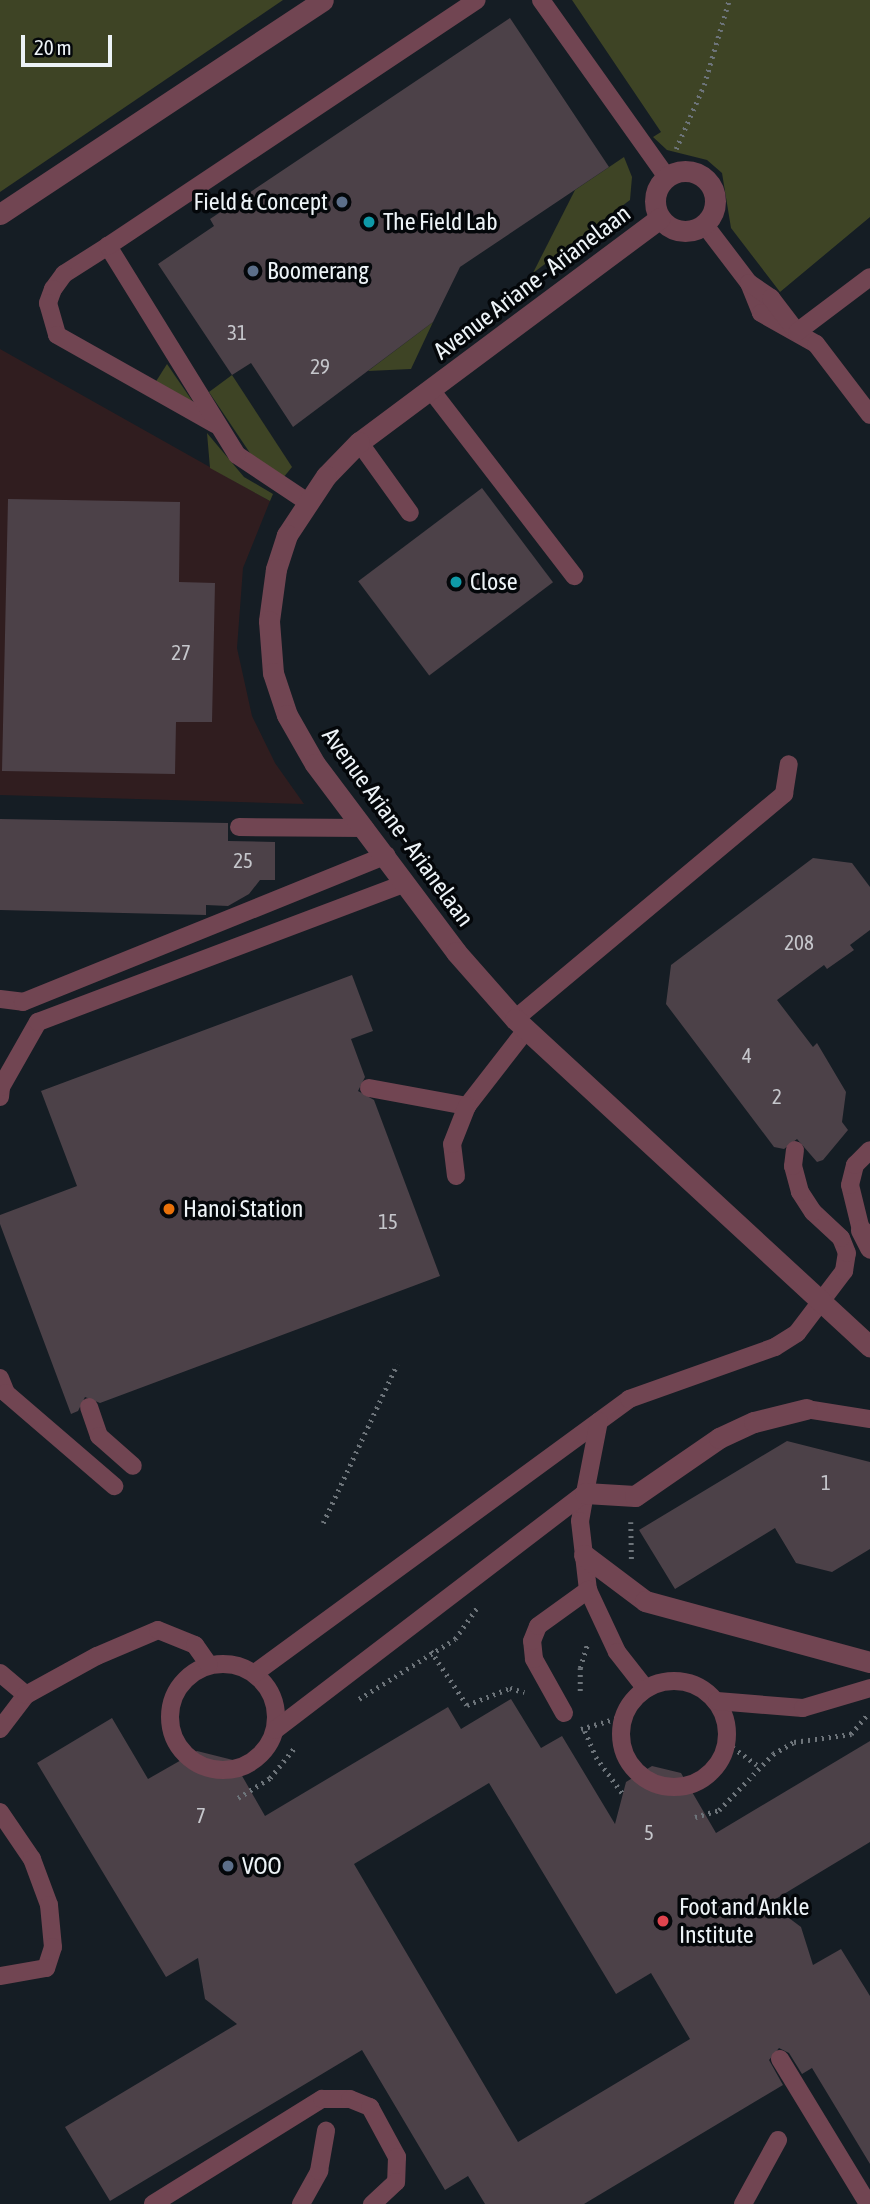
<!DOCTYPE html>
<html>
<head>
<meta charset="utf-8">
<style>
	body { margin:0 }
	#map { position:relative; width:870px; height:2204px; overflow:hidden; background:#151d24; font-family:"Asap Condensed",sans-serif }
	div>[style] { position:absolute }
	.industrial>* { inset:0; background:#301d1f }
	.green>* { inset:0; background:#3e4425 }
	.building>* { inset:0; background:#4c4148; transform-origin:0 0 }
	.path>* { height:4.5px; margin-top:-2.25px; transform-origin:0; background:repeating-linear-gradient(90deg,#6d747a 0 2px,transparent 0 7px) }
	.lane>* { height:18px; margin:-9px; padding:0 9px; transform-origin:9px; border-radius:9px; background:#714552 }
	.lane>.ring { margin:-9px; padding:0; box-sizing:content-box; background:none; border:18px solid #714552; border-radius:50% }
	.street>* { height:21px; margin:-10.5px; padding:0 10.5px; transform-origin:10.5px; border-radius:10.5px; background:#714552 }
	.street>.ring { margin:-10.5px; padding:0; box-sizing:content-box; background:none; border:21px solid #714552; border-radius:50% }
	.dots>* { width:19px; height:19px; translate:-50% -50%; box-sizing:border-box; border:4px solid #04070a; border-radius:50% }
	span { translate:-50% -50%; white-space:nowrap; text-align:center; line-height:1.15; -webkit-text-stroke:7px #04070a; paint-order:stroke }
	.number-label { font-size:21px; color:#c5c6cb }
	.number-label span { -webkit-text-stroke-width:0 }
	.poi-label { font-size:24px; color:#edf3f7 }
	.right { translate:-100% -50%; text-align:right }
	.left { translate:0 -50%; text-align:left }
	.street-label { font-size:24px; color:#edf3f7 }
	.scale { position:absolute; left:21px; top:35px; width:91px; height:32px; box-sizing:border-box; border:4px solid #edf3f7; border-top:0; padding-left:9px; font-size:21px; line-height:24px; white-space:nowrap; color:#edf3f7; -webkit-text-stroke:5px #04070a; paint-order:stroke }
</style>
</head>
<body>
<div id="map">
	<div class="industrial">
		<div style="clip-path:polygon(0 349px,270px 501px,243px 568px,237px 648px,252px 716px,275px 763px,304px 804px,0 795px)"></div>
	</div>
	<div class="green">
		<div style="clip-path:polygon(0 0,283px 0,0 192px)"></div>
		<div style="clip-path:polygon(572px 0,870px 0,870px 217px,780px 292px,731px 228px,722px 173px,707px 160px,667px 150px,653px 137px,661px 132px)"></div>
		<div style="clip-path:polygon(624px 157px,632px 177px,630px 200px,533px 273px,575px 190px)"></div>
		<div style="clip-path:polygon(433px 322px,411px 369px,368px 371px)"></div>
		<div style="clip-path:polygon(167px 364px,193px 402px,155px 383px)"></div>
		<div style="clip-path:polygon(232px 375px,292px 467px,283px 478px,256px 462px,209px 392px)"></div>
		<div style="clip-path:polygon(207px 433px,244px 477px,273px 494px,270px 501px,210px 468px)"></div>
	</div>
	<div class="building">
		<div style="clip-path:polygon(510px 18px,609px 167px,460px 267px,433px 322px,293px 427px,251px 363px,232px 375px,158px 264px,214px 226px,210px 219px)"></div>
		<div style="left:482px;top:488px;width:118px;height:155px;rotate:53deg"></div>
		<div style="clip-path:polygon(8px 499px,180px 502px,179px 582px,215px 583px,212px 722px,176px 722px,175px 774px,2px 771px)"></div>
		<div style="clip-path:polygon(0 819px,228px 823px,228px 841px,275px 842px,275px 880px,260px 880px,249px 894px,228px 906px,206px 905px,206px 915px,0 910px)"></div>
		<div style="clip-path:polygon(813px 858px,852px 863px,870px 887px,870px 930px,850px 945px,854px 950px,827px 969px,824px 965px,777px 1000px,813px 1047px,817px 1043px,846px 1092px,842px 1122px,848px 1130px,823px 1160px,817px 1162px,797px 1139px,784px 1149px,774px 1147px,666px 1004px,671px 965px)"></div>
		<div style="clip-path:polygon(352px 975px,373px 1031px,351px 1039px,365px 1077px,358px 1091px,374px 1100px,440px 1276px,100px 1403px,85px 1397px,78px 1411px,71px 1414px,0 1224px,0 1215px,77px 1186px,41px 1091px)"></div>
		<div style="clip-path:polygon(787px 1441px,870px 1462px,870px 1549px,832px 1572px,796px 1563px,775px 1528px,675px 1589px,639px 1530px)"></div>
		<div style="clip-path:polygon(evenodd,511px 1699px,541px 1748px,562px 1736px,615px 1824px,626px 1782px,652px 1766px,681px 1773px,716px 1833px,870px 1741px,870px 1842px,769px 1903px,801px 1927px,813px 1965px,841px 1949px,870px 1996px,870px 2164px,812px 2068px,802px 2074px,789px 2053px,779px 2048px,769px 2060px,783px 2085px,584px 2204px,485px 2204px,468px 2176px,445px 2190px,362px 2050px,110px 2201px,65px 2127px,237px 2024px,205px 1999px,198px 1958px,166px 1977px,37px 1763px,112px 1718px,148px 1779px,197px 1751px,233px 1760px,265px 1816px,448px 1707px,461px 1729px,511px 1699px,489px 1783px,616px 1994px,651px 1973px,690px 2039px,518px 2142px,354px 1864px,489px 1783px)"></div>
	</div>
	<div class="path">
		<div style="left:676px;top:149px;width:70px;rotate:-66.4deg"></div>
		<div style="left:704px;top:85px;width:89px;rotate:-73.6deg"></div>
		<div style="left:631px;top:1522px;width:39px;rotate:89deg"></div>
		<div style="left:323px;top:1523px;width:175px;rotate:-65deg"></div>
		<div style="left:431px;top:1651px;width:65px;rotate:56.3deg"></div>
		<div style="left:467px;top:1705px;width:46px;rotate:-21.6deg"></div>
		<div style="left:510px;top:1688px;width:15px;rotate:16deg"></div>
		<div style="left:580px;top:1691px;width:23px;rotate:-90deg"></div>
		<div style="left:580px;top:1668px;width:24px;rotate:-73deg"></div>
		<div style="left:359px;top:1699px;width:113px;rotate:-32deg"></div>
		<div style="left:455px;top:1639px;width:39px;rotate:-55deg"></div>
		<div style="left:581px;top:1729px;width:45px;rotate:-16.8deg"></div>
		<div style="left:585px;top:1731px;width:28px;rotate:67deg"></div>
		<div style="left:596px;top:1757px;width:46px;rotate:53.9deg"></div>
		<div style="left:727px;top:1743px;width:37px;rotate:36deg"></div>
		<div style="left:238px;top:1798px;width:38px;rotate:-32deg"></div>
		<div style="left:270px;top:1778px;width:38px;rotate:-51deg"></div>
		<div style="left:695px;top:1817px;width:25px;rotate:-16deg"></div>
		<div style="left:719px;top:1810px;width:78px;rotate:-46deg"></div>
		<div style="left:773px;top:1754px;width:24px;rotate:-30deg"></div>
		<div style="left:794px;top:1742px;width:58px;rotate:-8deg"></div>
		<div style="left:851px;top:1734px;width:25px;rotate:-50deg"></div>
	</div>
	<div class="lane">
		<div style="left:541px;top:0;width:217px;rotate:54.6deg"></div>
		<div style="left:704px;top:224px;width:74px;rotate:52.7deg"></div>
		<div style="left:749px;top:283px;width:32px;rotate:68deg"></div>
		<div style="left:761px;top:313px;width:63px;rotate:29.4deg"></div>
		<div style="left:816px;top:344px;width:89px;rotate:52.7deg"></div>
		<div style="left:108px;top:246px;width:52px;rotate:147.5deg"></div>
		<div style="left:64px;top:274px;width:19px;rotate:126deg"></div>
		<div style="left:53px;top:289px;width:15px;rotate:110deg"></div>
		<div style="left:48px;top:303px;width:33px;rotate:74deg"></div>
		<div style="left:57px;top:335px;width:181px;rotate:29.4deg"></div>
		<div style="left:749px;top:283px;width:27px;rotate:34deg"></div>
		<div style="left:771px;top:298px;width:43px;rotate:52.6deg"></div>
		<div style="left:797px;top:332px;width:91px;rotate:-37deg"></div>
		<div style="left:431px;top:390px;width:235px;rotate:52.4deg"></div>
		<div style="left:359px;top:442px;width:87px;rotate:54.3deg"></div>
		<div style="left:306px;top:501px;width:83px;rotate:-146.3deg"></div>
		<div style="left:237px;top:455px;width:246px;rotate:-121.7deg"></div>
		<div style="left:108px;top:246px;width:443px;rotate:-33.7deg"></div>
		<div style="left:239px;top:827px;width:126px;rotate:0.5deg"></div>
		<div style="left:0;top:999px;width:23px;rotate:7deg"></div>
		<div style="left:23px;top:1002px;width:392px;rotate:-22deg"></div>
		<div style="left:515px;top:1019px;width:351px;rotate:-39.9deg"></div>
		<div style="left:784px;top:794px;width:30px;rotate:-81deg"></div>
		<div style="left:369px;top:1088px;width:100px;rotate:10.4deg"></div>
		<div style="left:467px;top:1106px;width:96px;rotate:-52.2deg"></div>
		<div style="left:0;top:1097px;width:10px;rotate:-84deg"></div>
		<div style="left:1px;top:1087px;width:75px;rotate:-60.4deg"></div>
		<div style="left:38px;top:1022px;width:393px;rotate:-20.7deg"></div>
		<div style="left:456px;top:1176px;width:32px;rotate:-97deg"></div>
		<div style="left:452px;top:1144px;width:41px;rotate:-68.5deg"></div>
		<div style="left:861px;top:1230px;width:46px;rotate:-103.7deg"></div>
		<div style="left:850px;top:1185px;width:21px;rotate:-76deg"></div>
		<div style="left:855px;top:1165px;width:21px;rotate:-45deg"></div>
		<div style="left:0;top:1378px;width:16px;rotate:68deg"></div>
		<div style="left:6px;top:1393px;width:143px;rotate:40.7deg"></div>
		<div style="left:89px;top:1407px;width:31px;rotate:71deg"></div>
		<div style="left:99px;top:1436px;width:45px;rotate:41.4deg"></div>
		<div style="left:806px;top:1409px;width:65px;rotate:8.9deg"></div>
		<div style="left:585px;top:1493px;width:28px;rotate:100deg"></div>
		<div style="left:580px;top:1521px;width:69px;rotate:83.4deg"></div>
		<div style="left:588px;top:1590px;width:68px;rotate:64.9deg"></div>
		<div style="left:617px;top:1652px;width:47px;rotate:51.9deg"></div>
		<div class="ring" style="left:170px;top:1664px;width:88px;height:88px"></div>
		<div style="left:0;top:1673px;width:34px;rotate:40deg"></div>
		<div style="left:255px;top:1673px;width:464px;rotate:-36.2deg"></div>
		<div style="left:629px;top:1399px;width:155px;rotate:-19.6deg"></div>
		<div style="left:775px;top:1347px;width:26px;rotate:-32deg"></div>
		<div style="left:797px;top:1333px;width:78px;rotate:-52.8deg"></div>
		<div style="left:844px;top:1271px;width:18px;rotate:-81deg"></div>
		<div style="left:847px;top:1253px;width:16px;rotate:-112deg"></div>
		<div style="left:841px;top:1238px;width:38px;rotate:-137deg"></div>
		<div style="left:813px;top:1212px;width:24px;rotate:-123deg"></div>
		<div style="left:800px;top:1192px;width:27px;rotate:-105deg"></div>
		<div style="left:793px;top:1166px;width:16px;rotate:-83deg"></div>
		<div class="ring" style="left:621px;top:1681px;width:88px;height:88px"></div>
		<div style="left:717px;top:1701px;width:86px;rotate:4.7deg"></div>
		<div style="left:803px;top:1708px;width:70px;rotate:-16.6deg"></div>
		<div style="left:564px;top:1713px;width:62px;rotate:-119.1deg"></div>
		<div style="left:534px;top:1659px;width:18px;rotate:-96deg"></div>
		<div style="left:532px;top:1641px;width:16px;rotate:-68deg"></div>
		<div style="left:538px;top:1626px;width:62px;rotate:-35.8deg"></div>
		<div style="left:0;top:1729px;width:43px;rotate:-52.6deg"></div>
		<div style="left:26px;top:1695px;width:81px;rotate:-28.8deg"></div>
		<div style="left:97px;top:1656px;width:66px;rotate:-23.1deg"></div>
		<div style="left:158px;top:1630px;width:40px;rotate:22deg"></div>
		<div style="left:195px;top:1645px;width:24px;rotate:55deg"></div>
		<div style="left:275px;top:1730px;width:390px;rotate:-37.4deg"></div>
		<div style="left:585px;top:1493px;width:73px;rotate:-79deg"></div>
		<div style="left:0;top:1812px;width:57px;rotate:55.8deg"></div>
		<div style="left:32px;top:1859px;width:49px;rotate:69.7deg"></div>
		<div style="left:49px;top:1905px;width:42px;rotate:84.6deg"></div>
		<div style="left:53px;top:1947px;width:22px;rotate:108deg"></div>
		<div style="left:46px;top:1968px;width:47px;rotate:170.1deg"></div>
		<div style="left:780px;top:2059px;width:170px;rotate:58.7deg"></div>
		<div style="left:153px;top:2204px;width:199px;rotate:-31.9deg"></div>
		<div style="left:322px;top:2099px;width:28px"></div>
		<div style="left:350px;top:2099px;width:22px;rotate:22deg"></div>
		<div style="left:370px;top:2107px;width:57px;rotate:61.6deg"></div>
		<div style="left:397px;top:2157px;width:25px;rotate:92deg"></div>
		<div style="left:396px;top:2182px;width:33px;rotate:137deg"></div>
		<div style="left:301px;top:2204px;width:38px;rotate:-61deg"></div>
		<div style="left:319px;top:2171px;width:41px;rotate:-80.1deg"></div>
		<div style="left:743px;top:2204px;width:73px;rotate:-61.3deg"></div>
	</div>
	<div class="street">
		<div class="ring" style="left:655px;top:171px;width:39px;height:39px"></div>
		<div style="left:0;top:214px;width:387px;rotate:-33.5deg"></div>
		<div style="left:660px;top:218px;width:375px;rotate:143.3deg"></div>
		<div style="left:359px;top:442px;width:47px;rotate:134.1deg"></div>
		<div style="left:326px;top:476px;width:71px;rotate:123.5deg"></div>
		<div style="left:287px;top:535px;width:36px;rotate:108deg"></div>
		<div style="left:276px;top:569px;width:52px;rotate:97.7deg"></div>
		<div style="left:269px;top:621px;width:52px;rotate:85.6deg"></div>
		<div style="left:273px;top:673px;width:44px;rotate:71.6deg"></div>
		<div style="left:287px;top:715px;width:56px;rotate:60.3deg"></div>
		<div style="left:315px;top:764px;width:235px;rotate:53.1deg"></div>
		<div style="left:456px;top:952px;width:89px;rotate:48.6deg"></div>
		<div style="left:515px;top:1019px;width:483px;rotate:42.7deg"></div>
		<div style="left:861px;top:1230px;width:20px;rotate:63deg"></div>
		<div style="left:585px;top:1493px;width:50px;rotate:3.4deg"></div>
		<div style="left:635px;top:1496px;width:102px;rotate:-34.6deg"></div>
		<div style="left:719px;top:1438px;width:38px;rotate:-25deg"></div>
		<div style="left:754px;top:1422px;width:54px;rotate:-14deg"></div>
		<div style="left:584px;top:1555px;width:76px;rotate:37deg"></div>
		<div style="left:645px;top:1601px;width:233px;rotate:15.2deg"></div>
	</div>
	<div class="dots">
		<div style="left:342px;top:202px;background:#5c6f8a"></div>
		<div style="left:369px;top:222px;background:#0f9aa8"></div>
		<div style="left:253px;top:271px;background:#5c6f8a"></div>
		<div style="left:456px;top:582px;background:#0f9aa8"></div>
		<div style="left:169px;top:1209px;background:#e8710a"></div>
		<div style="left:228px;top:1866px;background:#5c6f8a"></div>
		<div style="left:663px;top:1921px;background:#e0444e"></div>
	</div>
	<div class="number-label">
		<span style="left:237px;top:332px">31</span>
		<span style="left:320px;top:366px">29</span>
		<span style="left:181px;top:652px">27</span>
		<span style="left:243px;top:860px">25</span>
		<span style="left:799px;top:942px">208</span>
		<span style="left:747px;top:1055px">4</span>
		<span style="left:777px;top:1096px">2</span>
		<span style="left:388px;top:1221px">15</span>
		<span style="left:826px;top:1482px">1</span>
		<span style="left:201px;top:1815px">7</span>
		<span style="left:649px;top:1832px">5</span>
	</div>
	<div class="poi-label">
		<span class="right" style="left:328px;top:202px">Field &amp; Concept</span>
		<span class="left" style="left:383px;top:222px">The Field Lab</span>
		<span class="left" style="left:267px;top:271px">Boomerang</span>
		<span class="left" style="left:470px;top:582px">Close</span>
		<span class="left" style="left:183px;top:1209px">Hanoi Station</span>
		<span class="left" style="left:242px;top:1866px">VOO</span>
		<span class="left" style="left:679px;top:1921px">Foot and Ankle<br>Institute</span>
	</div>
	<div class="street-label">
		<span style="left:532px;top:282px;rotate:-37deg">Avenue Ariane - Arianelaan</span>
		<span style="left:398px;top:827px;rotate:54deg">Avenue Ariane - Arianelaan</span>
	</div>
	<div class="scale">20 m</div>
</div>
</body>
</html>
